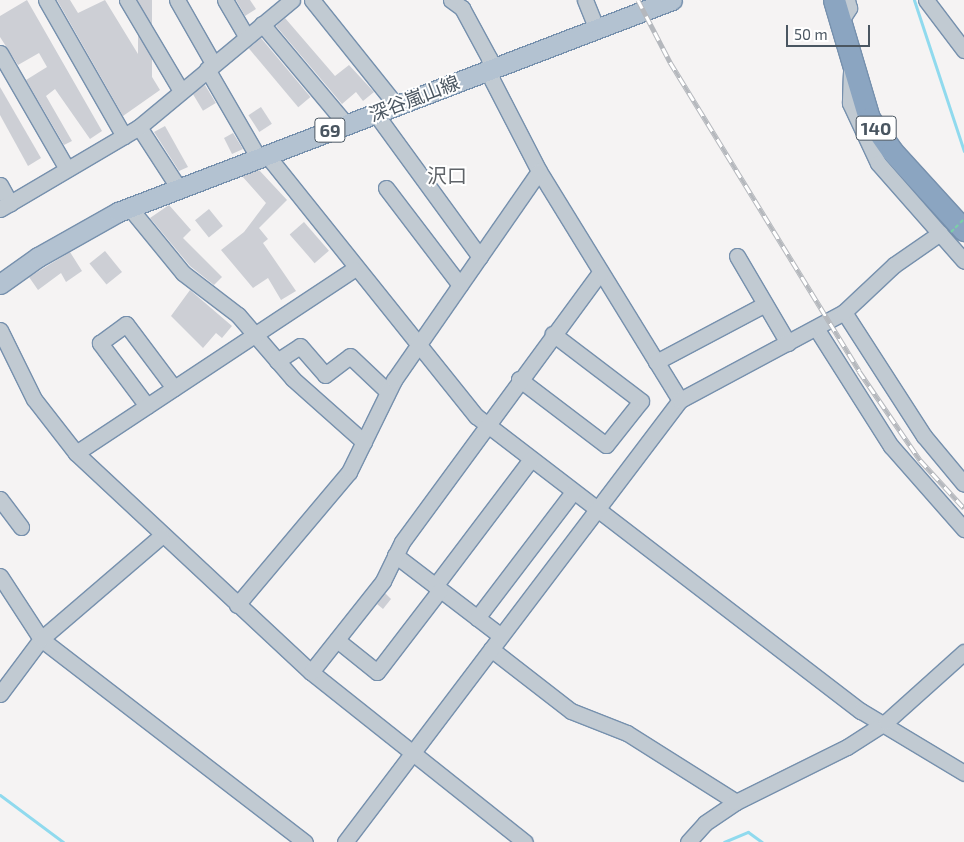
<!DOCTYPE html>
<html>
<head>
<meta charset="utf-8">
<style>
	body { margin:0 }
	#map { position:relative; width:964px; height:842px; overflow:hidden; background:#f5f3f3; font-family:"Exo 2","Noto Sans JP",sans-serif }
	div>[style] { position:absolute }
	.stream>* { height:3px; margin:-1.5px; padding:0 1.5px; transform-origin:1.5px; border-radius:1.5px; background:#90daee }
	.building>* { inset:0; background:#cdcfd5; transform-origin:0 0 }
	.roads { filter:drop-shadow(1px 0 #7690ad) drop-shadow(-1px 0 #7690ad) drop-shadow(0 1px #7690ad) drop-shadow(0 -1px #7690ad) }
	.minor>* { height:15px; margin:-7.5px; padding:0 7.5px; transform-origin:7.5px; border-radius:7.5px; background:#c1cad2 }
	.major>* { height:19px; margin:-9.5px; padding:0 9.5px; transform-origin:9.5px; border-radius:9.5px; background:#b3c2d1 }
	.highway>* { height:21px; margin:-10.5px; padding:0 10.5px; transform-origin:10.5px; border-radius:10.5px; background:#8ba5c1 }
	.rail>* { height:5px; margin-top:-2.5px; transform-origin:0; background:repeating-linear-gradient(90deg,#fff 0 9px,#b5b8bd 0 18px); box-sizing:border-box; border-block:1px solid #b5b8bd }
	.path-bridge>* { height:2px; margin-top:-1px; transform-origin:0; background:repeating-linear-gradient(90deg,#7ad0a6 0 4px,transparent 0 6.5px) }
	span { translate:-50% -50%; white-space:nowrap; text-align:center; line-height:1.15; -webkit-text-stroke:4px #fff; paint-order:stroke }
	.shield-label span { padding:1px 4px; background:#fff; border:1px solid; border-radius:4px; -webkit-text-stroke-width:0 }
	.shield-label { font-size:18px; color:#4a5661; font-weight:700 }
	.street-label { font-size:19px; color:#4a5661 }
	.neighbourhood-label { font-size:20px; color:#5f6368 }
	.scale { position:absolute; left:786px; top:25px; width:84px; height:22px; box-sizing:border-box; border:2px solid #4a5661; border-top:0; padding-left:6px; font-size:15px; line-height:18px; white-space:nowrap; color:#4a5661; -webkit-text-stroke:4px #fff; paint-order:stroke }
</style>
</head>
<body>
<div id="map">
	<div class="stream">
		<div style="left:914px;top:0;width:159px;rotate:71.7deg"></div>
		<div style="left:0;top:795px;width:79px;rotate:36.7deg"></div>
		<div style="left:724px;top:842px;width:26px;rotate:-23deg"></div>
		<div style="left:748px;top:832px;width:17px;rotate:36deg"></div>
	</div>
	<div class="building">
		<div style="clip-path:polygon(27px 0,102px 131px,90px 139px,55px 89px,46px 96px,72px 141px,64px 145px,26px 80px,47px 67px,39px 53px,18px 65px,0 37px,0 16px)"></div>
		<div style="clip-path:polygon(57px 0,70px 0,78px 13px,105px 0,160px 90px,123px 116px)"></div>
		<div style="left:138px;top:0;width:14px;height:82px"></div>
		<div style="clip-path:polygon(236px 0,250px 0,256px 9px,245px 16px)"></div>
		<div style="clip-path:polygon(285px 18px,335px 76px,349px 65px,374px 92px,363px 101px,356px 92px,342px 104px,276px 26px)"></div>
		<div style="left:261px;top:38px;width:77px;height:16px;rotate:50deg"></div>
		<div style="left:205px;top:85px;width:21px;height:15px;rotate:59deg"></div>
		<div style="clip-path:polygon(0 87px,41px 158px,28px 166px,0 115px)"></div>
		<div style="left:261px;top:107px;width:20px;height:15px;rotate:57deg"></div>
		<div style="clip-path:polygon(165px 126px,188px 167px,179px 171px,154px 132px)"></div>
		<div style="clip-path:polygon(233px 133px,243px 149px,232px 154px,224px 138px)"></div>
		<div style="clip-path:polygon(259px 170px,287px 200px,259px 228px,268px 239px,263px 243px,296px 291px,281px 300px,268px 278px,253px 288px,221px 250px,244px 232px,266px 203px,242px 176px)"></div>
		<div style="clip-path:polygon(169px 205px,191px 230px,183px 238px,222px 277px,214px 285px,190px 266px,150px 218px)"></div>
		<div style="left:209px;top:209px;width:22px;height:18px;rotate:51deg"></div>
		<div style="left:304px;top:222px;width:38px;height:19px;rotate:49deg"></div>
		<div style="left:105px;top:251px;width:27px;height:20px;rotate:51deg"></div>
		<div style="clip-path:polygon(70px 252px,82px 271px,66px 282px,61px 273px,38px 290px,29px 277px)"></div>
		<div style="clip-path:polygon(190px 290px,232px 326px,222px 338px,216px 333px,203px 348px,171px 316px)"></div>
		<div style="clip-path:polygon(385px 593px,391px 599px,383px 609px,377px 604px)"></div>
	</div>
	<div class="roads">
		<div class="minor">
			<div style="left:46px;top:0;width:157px;rotate:60.2deg"></div>
			<div style="left:127px;top:0;width:106px;rotate:59.3deg"></div>
			<div style="left:177px;top:0;width:73px;rotate:60.3deg"></div>
			<div style="left:225px;top:0;width:42px;rotate:59.7deg"></div>
			<div style="left:312px;top:0;width:134px;rotate:51.3deg"></div>
			<div style="left:451px;top:0;width:14px;rotate:36deg"></div>
			<div style="left:462px;top:8px;width:57px;rotate:61.6deg"></div>
			<div style="left:489px;top:58px;width:22px;rotate:82deg"></div>
			<div style="left:492px;top:80px;width:102px;rotate:62.7deg"></div>
			<div style="left:539px;top:171px;width:269px;rotate:58.4deg"></div>
			<div style="left:585px;top:0;width:31px;rotate:68deg"></div>
			<div style="left:926px;top:0;width:63px;rotate:52.8deg"></div>
			<div style="left:840px;top:22px;width:17px;rotate:-57deg"></div>
			<div style="left:849px;top:8px;width:8px;rotate:-104deg"></div>
			<div style="left:262px;top:24px;width:131px;rotate:50deg"></div>
			<div style="left:0;top:53px;width:134px;rotate:60deg"></div>
			<div style="left:207px;top:69px;width:102px;rotate:59.9deg"></div>
			<div style="left:851px;top:71px;width:32px;rotate:92deg"></div>
			<div style="left:850px;top:103px;width:66px;rotate:65deg"></div>
			<div style="left:878px;top:163px;width:130px;rotate:48.7deg"></div>
			<div style="left:375px;top:113px;width:178px;rotate:53.9deg"></div>
			<div style="left:139px;top:127px;width:72px;rotate:57deg"></div>
			<div style="left:266px;top:154px;width:336px;rotate:51.3deg"></div>
			<div style="left:476px;top:416px;width:485px;rotate:37.5deg"></div>
			<div style="left:861px;top:711px;width:120px;rotate:31deg"></div>
			<div style="left:0;top:185px;width:21px;rotate:61deg"></div>
			<div style="left:386px;top:188px;width:122px;rotate:52.7deg"></div>
			<div style="left:129px;top:207px;width:85px;rotate:50.7deg"></div>
			<div style="left:183px;top:273px;width:69px;rotate:37.4deg"></div>
			<div style="left:238px;top:315px;width:84px;rotate:49.3deg"></div>
			<div style="left:293px;top:379px;width:95px;rotate:41.6deg"></div>
			<div style="left:0;top:209px;width:161px;rotate:-30.5deg"></div>
			<div style="left:139px;top:127px;width:199px;rotate:-39.7deg"></div>
			<div style="left:737px;top:256px;width:101px;rotate:59.6deg"></div>
			<div style="left:844px;top:312px;width:148px;rotate:57.2deg"></div>
			<div style="left:924px;top:436px;width:62px;rotate:50.2deg"></div>
			<div style="left:816px;top:328px;width:140px;rotate:57.6deg"></div>
			<div style="left:891px;top:446px;width:111px;rotate:48.7deg"></div>
			<div style="left:0;top:330px;width:77px;rotate:63.8deg"></div>
			<div style="left:34px;top:399px;width:68px;rotate:52.1deg"></div>
			<div style="left:76px;top:453px;width:321px;rotate:43deg"></div>
			<div style="left:311px;top:672px;width:273px;rotate:38.5deg"></div>
			<div style="left:277px;top:361px;width:27px;rotate:-33deg"></div>
			<div style="left:300px;top:346px;width:38px;rotate:49deg"></div>
			<div style="left:325px;top:375px;width:31px;rotate:-37deg"></div>
			<div style="left:350px;top:356px;width:52px;rotate:43.5deg"></div>
			<div style="left:656px;top:362px;width:123px;rotate:-28deg"></div>
			<div style="left:519px;top:379px;width:109px;rotate:37.2deg"></div>
			<div style="left:606px;top:445px;width:56px;rotate:-51.5deg"></div>
			<div style="left:641px;top:401px;width:111px;rotate:-142.7deg"></div>
			<div style="left:147px;top:406px;width:79px;rotate:-126.7deg"></div>
			<div style="left:100px;top:343px;width:32px;rotate:-36deg"></div>
			<div style="left:126px;top:324px;width:80px;rotate:53.1deg"></div>
			<div style="left:76px;top:453px;width:333px;rotate:-33.5deg"></div>
			<div style="left:0;top:499px;width:35px;rotate:53deg"></div>
			<div style="left:395px;top:555px;width:133px;rotate:37.4deg"></div>
			<div style="left:0;top:576px;width:75px;rotate:56.9deg"></div>
			<div style="left:41px;top:639px;width:333px;rotate:37.6deg"></div>
			<div style="left:435px;top:586px;width:159px;rotate:-52.9deg"></div>
			<div style="left:237px;top:605px;width:174px;rotate:-49.9deg"></div>
			<div style="left:349px;top:472px;width:102px;rotate:-63.9deg"></div>
			<div style="left:394px;top:380px;width:254px;rotate:-55.2deg"></div>
			<div style="left:477px;top:618px;width:158px;rotate:-52.7deg"></div>
			<div style="left:337px;top:640px;width:51px;rotate:38.7deg"></div>
			<div style="left:377px;top:672px;width:103px;rotate:-52.5deg"></div>
			<div style="left:491px;top:649px;width:101px;rotate:37.8deg"></div>
			<div style="left:571px;top:711px;width:60px;rotate:21.4deg"></div>
			<div style="left:627px;top:733px;width:129px;rotate:32.3deg"></div>
			<div style="left:311px;top:672px;width:116px;rotate:-51.6deg"></div>
			<div style="left:383px;top:581px;width:43px;rotate:-64deg"></div>
			<div style="left:402px;top:542px;width:335px;rotate:-53.7deg"></div>
			<div style="left:0;top:694px;width:69px;rotate:-53.3deg"></div>
			<div style="left:41px;top:639px;width:158px;rotate:-40.6deg"></div>
			<div style="left:345px;top:842px;width:555px;rotate:-52.84deg"></div>
			<div style="left:680px;top:400px;width:186px;rotate:-28.2deg"></div>
			<div style="left:844px;top:312px;width:69px;rotate:-43.2deg"></div>
			<div style="left:894px;top:265px;width:56px;rotate:-34.8deg"></div>
			<div style="left:688px;top:842px;width:25px;rotate:-48deg"></div>
			<div style="left:705px;top:823px;width:37px;rotate:-34deg"></div>
			<div style="left:736px;top:802px;width:124px;rotate:-26.4deg"></div>
			<div style="left:847px;top:747px;width:46px;rotate:-32.7deg"></div>
			<div style="left:886px;top:722px;width:105px;rotate:-41.9deg"></div>
		</div>
		<div class="major">
			<div style="left:0;top:284px;width:47px;rotate:-35.4deg"></div>
			<div style="left:38px;top:257px;width:92px;rotate:-29.4deg"></div>
			<div style="left:118px;top:212px;width:593px;rotate:-20.94deg"></div>
		</div>
		<div class="highway">
			<div style="left:834px;top:0;width:123px;rotate:73.5deg"></div>
			<div style="left:869px;top:118px;width:40px;rotate:55.1deg"></div>
			<div style="left:892px;top:151px;width:107px;rotate:47.7deg"></div>
		</div>
	</div>
	<div class="rail">
		<div style="left:638px;top:0;width:70px;rotate:62.7deg"></div>
		<div style="left:670px;top:62px;width:362px;rotate:58.5deg"></div>
		<div style="left:859px;top:371px;width:108px;rotate:55.6deg"></div>
		<div style="left:920px;top:460px;width:65px;rotate:47.5deg"></div>
	</div>
	<div class="path-bridge">
		<div style="left:951px;top:232px;width:18px;rotate:-45deg"></div>
	</div>
	<div class="shield-label">
		<span style="left:876px;top:128px">140</span>
		<span style="left:330px;top:130px">69</span>
	</div>
	<div class="street-label">
		<span style="left:414px;top:98px;rotate:-21deg">深谷嵐山線</span>
	</div>
	<div class="neighbourhood-label">
		<span style="left:447px;top:175px">沢口</span>
	</div>
	<div class="scale">50 m</div>
</div>
</body>
</html>
